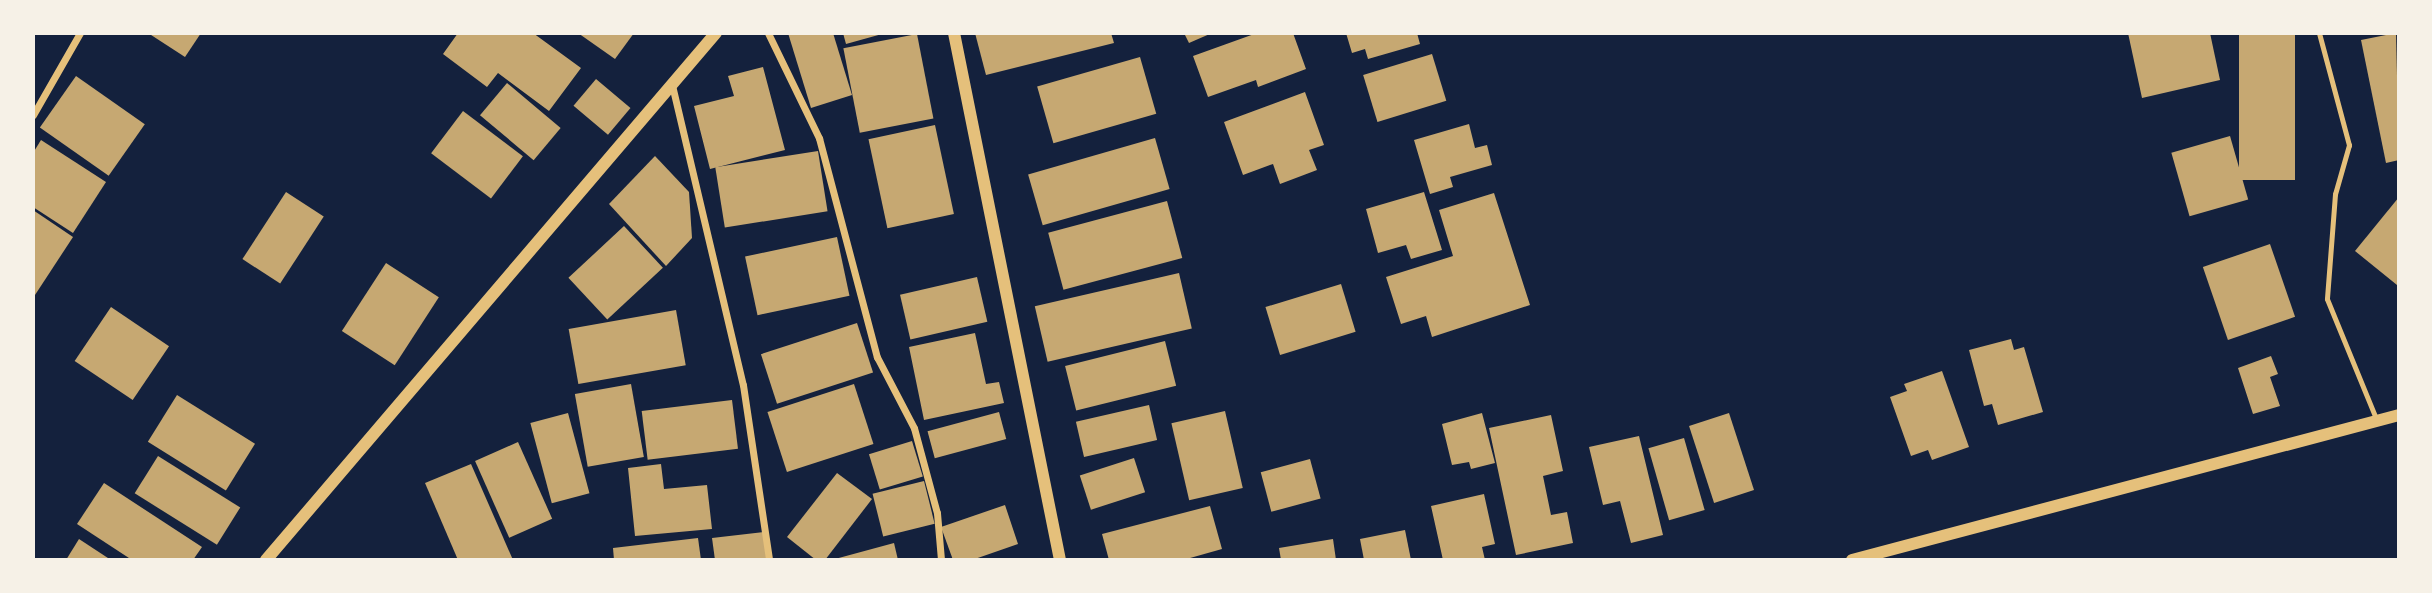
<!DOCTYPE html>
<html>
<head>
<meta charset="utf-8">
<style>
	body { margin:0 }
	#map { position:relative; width:2432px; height:593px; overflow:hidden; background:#14213d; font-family:"Exo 2",sans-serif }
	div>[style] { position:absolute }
	.building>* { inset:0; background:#c6a872; transform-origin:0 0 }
	.service>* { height:5px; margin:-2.5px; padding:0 2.5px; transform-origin:2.5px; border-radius:2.5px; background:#e5c07b }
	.minor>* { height:7px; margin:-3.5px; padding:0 3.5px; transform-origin:3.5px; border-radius:3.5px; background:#e5c07b }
	.tertiary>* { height:12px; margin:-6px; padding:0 6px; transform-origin:6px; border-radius:6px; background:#e5c07b }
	span { translate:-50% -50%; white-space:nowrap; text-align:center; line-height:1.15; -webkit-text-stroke:6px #f6f1e7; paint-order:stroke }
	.frame { position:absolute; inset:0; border:35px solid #f6f1e7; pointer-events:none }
</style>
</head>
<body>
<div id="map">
	<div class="building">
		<div style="clip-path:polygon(148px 33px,201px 33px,185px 57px)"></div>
		<div style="clip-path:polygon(458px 33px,533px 33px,581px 68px,549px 111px,498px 73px,487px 87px,443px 54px)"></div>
		<div style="clip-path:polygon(578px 33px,634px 33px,615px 59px)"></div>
		<div style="clip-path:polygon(788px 33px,833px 33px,852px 95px,811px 108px)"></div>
		<div style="clip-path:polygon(843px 33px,882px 33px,882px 34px,846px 44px)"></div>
		<div style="clip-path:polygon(975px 33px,1111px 33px,1114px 43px,986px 75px)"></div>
		<div style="clip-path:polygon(1184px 33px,1212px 33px,1189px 43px)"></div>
		<div style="clip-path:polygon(1257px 33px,1293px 33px,1306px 69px,1258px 87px,1256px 80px,1208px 97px,1193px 56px)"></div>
		<div style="clip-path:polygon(1346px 33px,1417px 33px,1420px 44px,1368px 59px,1365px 49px,1352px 53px)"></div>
		<div style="clip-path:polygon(2128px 33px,2210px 33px,2220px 80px,2142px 98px)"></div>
		<div style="left:2239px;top:33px;width:56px;height:147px"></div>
		<div style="clip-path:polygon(2396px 33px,2399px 160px,2386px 163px,2361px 40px)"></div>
		<div style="left:917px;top:34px;width:86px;height:75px;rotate:79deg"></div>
		<div style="left:1432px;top:54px;width:49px;height:72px;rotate:73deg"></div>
		<div style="left:1140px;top:57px;width:59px;height:107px;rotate:74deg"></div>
		<div style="clip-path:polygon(763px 67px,785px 150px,710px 169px,694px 106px,734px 96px,728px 76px)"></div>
		<div style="left:76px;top:76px;width:84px;height:63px;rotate:35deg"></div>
		<div style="left:596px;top:79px;width:45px;height:35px;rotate:40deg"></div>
		<div style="left:507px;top:83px;width:70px;height:42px;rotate:40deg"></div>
		<div style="clip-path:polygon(1305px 92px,1324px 145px,1309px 150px,1317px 170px,1280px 184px,1273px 164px,1243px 175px,1224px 122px)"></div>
		<div style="left:463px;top:111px;width:75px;height:53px;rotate:37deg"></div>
		<div style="clip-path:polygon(1469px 124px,1475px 148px,1487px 145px,1492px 165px,1450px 177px,1453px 187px,1430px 194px,1414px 140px)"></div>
		<div style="left:935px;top:125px;width:91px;height:68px;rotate:78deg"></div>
		<div style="left:2230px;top:136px;width:66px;height:61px;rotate:74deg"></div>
		<div style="left:1155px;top:138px;width:53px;height:132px;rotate:74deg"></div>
		<div style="clip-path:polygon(41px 140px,106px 182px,73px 233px,33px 207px,33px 153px)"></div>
		<div style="left:818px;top:151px;width:61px;height:104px;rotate:81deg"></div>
		<div style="clip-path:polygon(655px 156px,689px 192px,692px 238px,666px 266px,609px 204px)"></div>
		<div style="left:286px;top:192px;width:45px;height:80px;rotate:33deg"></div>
		<div style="clip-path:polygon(1424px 192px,1442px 250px,1411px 259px,1406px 245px,1378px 253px,1366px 209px)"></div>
		<div style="clip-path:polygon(1494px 193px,1530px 305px,1432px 337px,1426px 316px,1401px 324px,1386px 277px,1453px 256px,1439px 210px)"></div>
		<div style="clip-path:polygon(2399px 197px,2399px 283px,2397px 285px,2355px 251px)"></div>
		<div style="left:1167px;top:201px;width:59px;height:123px;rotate:75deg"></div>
		<div style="clip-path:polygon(33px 210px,73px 237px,35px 295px,33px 294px)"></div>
		<div style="left:624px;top:226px;width:57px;height:76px;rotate:47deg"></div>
		<div style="left:837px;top:237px;width:60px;height:94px;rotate:78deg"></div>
		<div style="left:2270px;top:244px;width:77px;height:71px;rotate:71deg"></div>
		<div style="left:386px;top:263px;width:63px;height:81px;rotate:33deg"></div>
		<div style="left:1179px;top:273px;width:57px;height:148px;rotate:77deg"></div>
		<div style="left:977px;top:277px;width:46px;height:79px;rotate:77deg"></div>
		<div style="left:1341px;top:284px;width:50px;height:79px;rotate:73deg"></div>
		<div style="left:111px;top:307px;width:70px;height:65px;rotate:34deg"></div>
		<div style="left:676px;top:310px;width:56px;height:109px;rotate:80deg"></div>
		<div style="left:857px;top:323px;width:52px;height:101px;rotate:72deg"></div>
		<div style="clip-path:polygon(975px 333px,986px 384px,999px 382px,1004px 403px,924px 420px,909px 347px)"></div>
		<div style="clip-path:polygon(2011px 339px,2014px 350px,2024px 347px,2043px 412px,1998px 425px,1992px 404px,1984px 406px,1969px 350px)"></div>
		<div style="left:1165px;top:341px;width:46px;height:103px;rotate:76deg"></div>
		<div style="clip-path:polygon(2271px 356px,2278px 374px,2270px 377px,2280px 406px,2253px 414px,2238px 368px)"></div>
		<div style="clip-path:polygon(1942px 371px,1969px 447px,1932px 460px,1928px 450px,1911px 456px,1890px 397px,1907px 391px,1904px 384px)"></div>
		<div style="left:631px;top:384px;width:74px;height:57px;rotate:80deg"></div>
		<div style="left:854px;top:384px;width:63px;height:91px;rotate:72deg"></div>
		<div style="left:177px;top:395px;width:92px;height:55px;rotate:32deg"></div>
		<div style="left:732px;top:400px;width:49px;height:91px;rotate:83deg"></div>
		<div style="left:1149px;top:405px;width:36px;height:75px;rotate:77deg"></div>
		<div style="left:1225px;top:411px;width:79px;height:55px;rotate:77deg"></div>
		<div style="left:999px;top:412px;width:28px;height:74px;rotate:75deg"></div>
		<div style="left:568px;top:413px;width:83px;height:39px;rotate:75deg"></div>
		<div style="clip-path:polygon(1482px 413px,1495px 463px,1471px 469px,1469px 462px,1452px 465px,1442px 424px)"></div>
		<div style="left:1729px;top:413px;width:81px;height:42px;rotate:72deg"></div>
		<div style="clip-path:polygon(1551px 415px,1563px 471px,1543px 476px,1551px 515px,1567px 512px,1573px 543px,1516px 555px,1489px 428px)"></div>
		<div style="clip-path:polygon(1639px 436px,1663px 535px,1631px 543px,1620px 501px,1603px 505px,1589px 447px)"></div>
		<div style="left:1684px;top:438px;width:75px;height:37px;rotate:74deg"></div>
		<div style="left:912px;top:441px;width:37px;height:45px;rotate:73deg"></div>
		<div style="left:518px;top:442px;width:84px;height:47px;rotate:66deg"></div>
		<div style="left:158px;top:456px;width:97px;height:44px;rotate:32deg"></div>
		<div style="left:1134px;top:458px;width:36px;height:57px;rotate:72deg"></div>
		<div style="left:1310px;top:459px;width:41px;height:51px;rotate:75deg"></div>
		<div style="clip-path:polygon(471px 464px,513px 560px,458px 560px,425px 483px)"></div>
		<div style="clip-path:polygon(661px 464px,664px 489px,707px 485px,712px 529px,635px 536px,628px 468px)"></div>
		<div style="clip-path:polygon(837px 473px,872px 499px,825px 560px,816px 560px,787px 537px)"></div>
		<div style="left:924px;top:481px;width:44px;height:53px;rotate:76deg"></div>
		<div style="clip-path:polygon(104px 483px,202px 547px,193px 560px,132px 560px,77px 524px)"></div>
		<div style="clip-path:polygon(1484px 494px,1495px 544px,1482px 547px,1485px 560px,1443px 560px,1431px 506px)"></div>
		<div style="clip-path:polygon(1005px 505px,1018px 544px,972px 560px,953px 560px,941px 527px)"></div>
		<div style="clip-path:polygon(1210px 506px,1222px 549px,1183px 560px,1109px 560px,1102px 534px)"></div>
		<div style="clip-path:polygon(1405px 530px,1411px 560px,1364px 560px,1360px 539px)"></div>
		<div style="clip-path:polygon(764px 532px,767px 560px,715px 560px,712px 538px)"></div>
		<div style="clip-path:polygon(698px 538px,701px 560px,614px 560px,613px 548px)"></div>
		<div style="clip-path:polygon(79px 539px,111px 560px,66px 560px)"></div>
		<div style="clip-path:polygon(1333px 539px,1336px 560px,1281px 560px,1279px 548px)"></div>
		<div style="clip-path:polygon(894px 543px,898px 560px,835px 560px,835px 559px)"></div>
	</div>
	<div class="service">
		<div style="left:2319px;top:33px;width:116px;rotate:75deg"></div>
		<div style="left:2349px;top:145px;width:51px;rotate:105.9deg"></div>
		<div style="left:2335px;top:194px;width:105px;rotate:94.4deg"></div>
		<div style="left:2327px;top:299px;width:132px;rotate:67.7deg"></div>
	</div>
	<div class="minor">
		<div style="left:768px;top:33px;width:117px;rotate:64.1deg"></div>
		<div style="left:819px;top:138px;width:227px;rotate:75.2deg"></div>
		<div style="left:877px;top:357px;width:80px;rotate:62.5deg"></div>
		<div style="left:914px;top:428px;width:88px;rotate:74.9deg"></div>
		<div style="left:937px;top:513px;width:47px;rotate:85.1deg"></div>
		<div style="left:672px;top:85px;width:308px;rotate:76.7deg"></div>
		<div style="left:743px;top:385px;width:177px;rotate:81.5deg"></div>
		<div style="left:33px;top:115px;width:95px;rotate:-60.2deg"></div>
	</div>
	<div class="tertiary">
		<div style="left:954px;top:33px;width:538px;rotate:78.63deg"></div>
		<div style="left:266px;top:560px;width:693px;rotate:-49.51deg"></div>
		<div style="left:1852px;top:560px;width:566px;rotate:-14.85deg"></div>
	</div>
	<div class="frame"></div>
</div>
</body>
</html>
